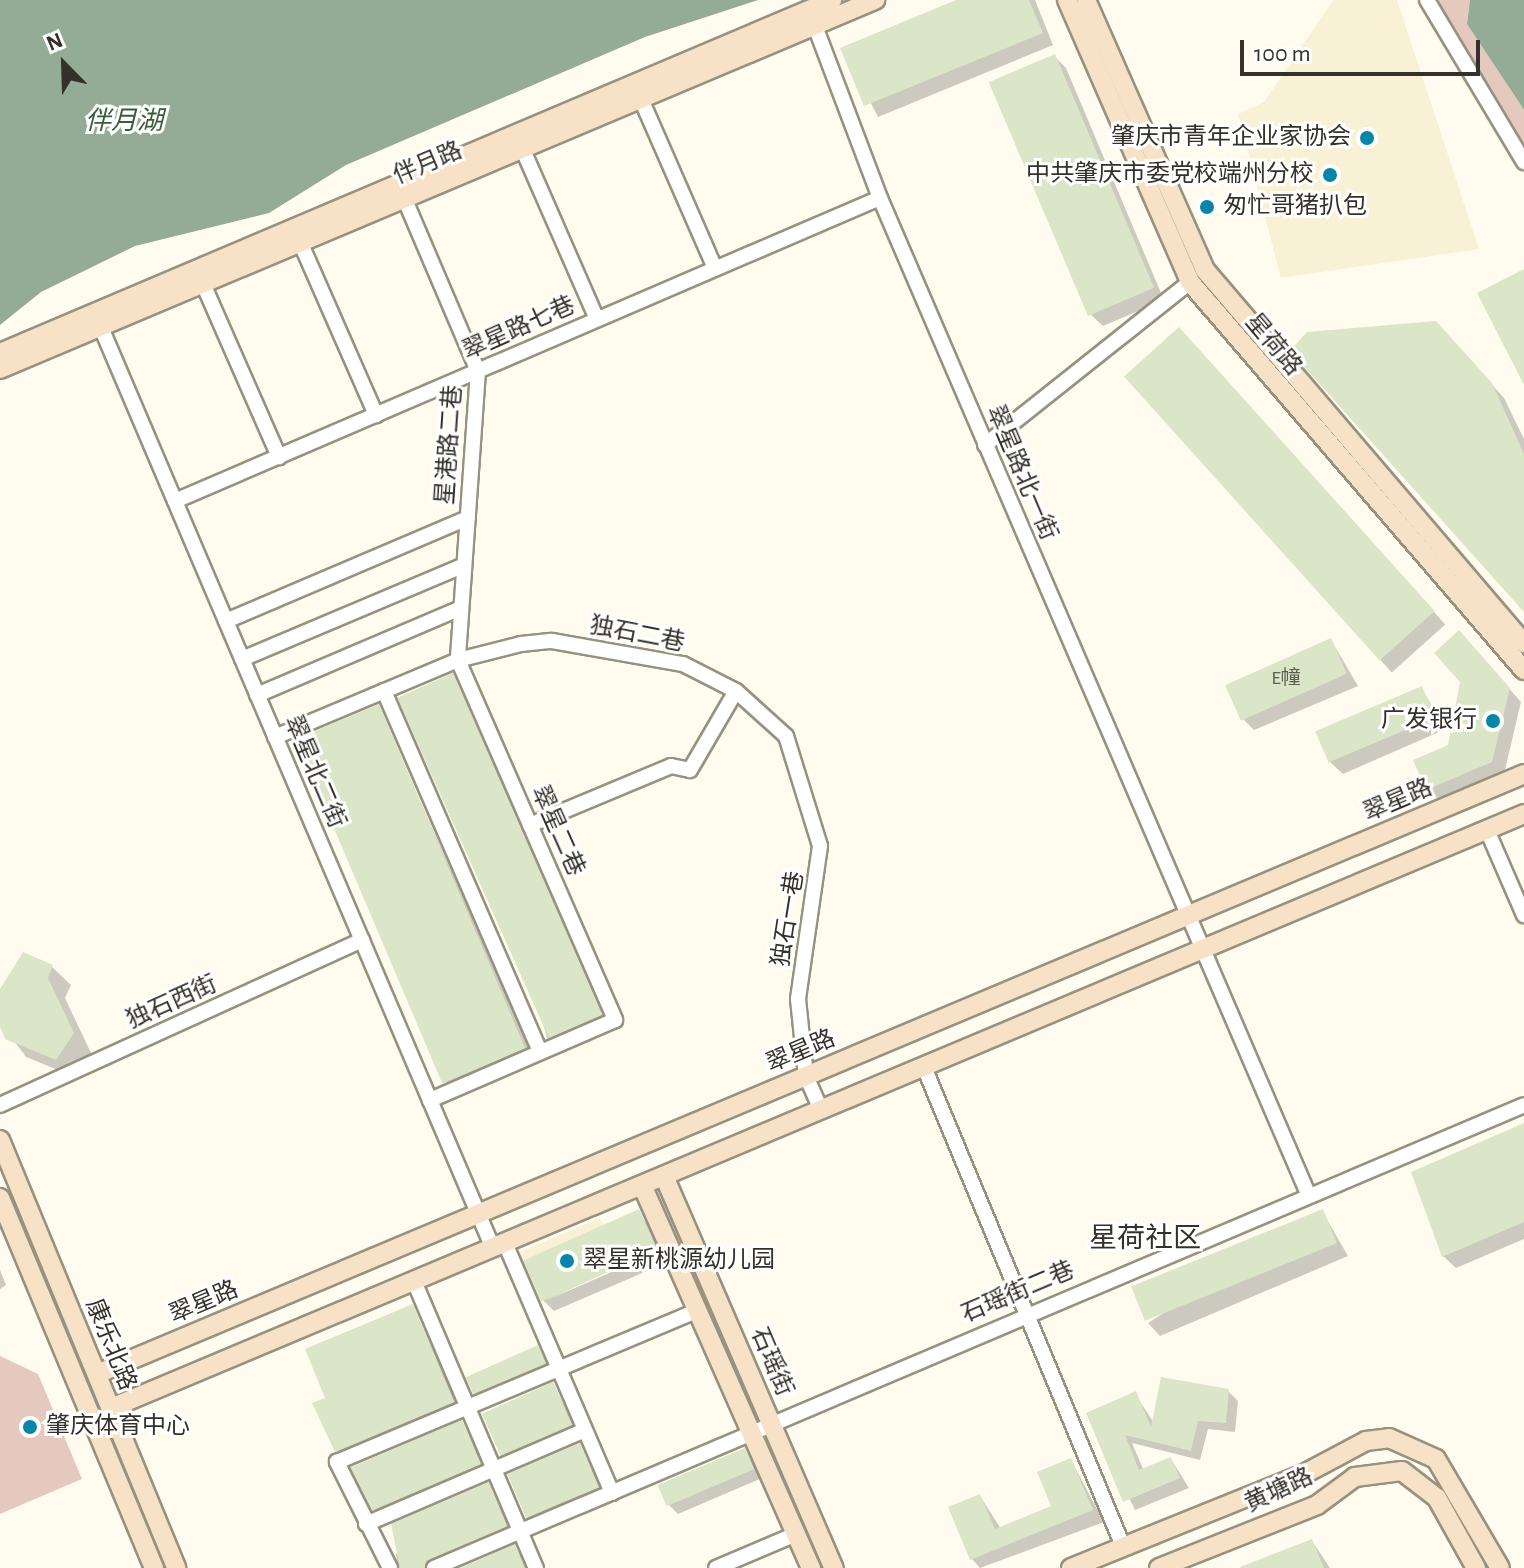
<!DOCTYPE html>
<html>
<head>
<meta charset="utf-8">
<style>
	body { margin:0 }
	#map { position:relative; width:1524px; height:1568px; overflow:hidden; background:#fffcef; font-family:"Alegreya Sans","Noto Sans SC",sans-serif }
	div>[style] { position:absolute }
	.built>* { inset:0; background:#f9f1d5; transform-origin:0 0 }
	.green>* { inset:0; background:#e6c9be }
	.water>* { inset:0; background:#94ab95 }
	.shadow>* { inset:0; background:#0003; transform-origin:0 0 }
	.building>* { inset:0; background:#dbe5c7; transform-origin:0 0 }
	.roads { filter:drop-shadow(2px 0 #979280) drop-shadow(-2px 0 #979280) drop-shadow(0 2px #979280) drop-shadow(0 -2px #979280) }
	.street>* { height:14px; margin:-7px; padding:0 7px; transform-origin:7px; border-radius:7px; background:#fff }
	.secondary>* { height:18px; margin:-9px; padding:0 9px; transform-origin:9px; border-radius:9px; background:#f8e2c7 }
	.dots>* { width:22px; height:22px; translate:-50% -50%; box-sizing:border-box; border:4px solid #fff; border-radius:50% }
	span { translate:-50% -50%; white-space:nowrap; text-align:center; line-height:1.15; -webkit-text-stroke:6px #fff; paint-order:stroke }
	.number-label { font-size:20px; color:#5d5e50 }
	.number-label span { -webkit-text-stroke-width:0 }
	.poi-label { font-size:24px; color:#333129 }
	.right { translate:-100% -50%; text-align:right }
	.left { translate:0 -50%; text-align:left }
	.street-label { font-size:24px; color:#333129 }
	.water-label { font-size:26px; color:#365d3b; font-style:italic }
	.quarter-label { font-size:28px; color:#333129 }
	.north { position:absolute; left:24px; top:24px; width:80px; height:80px; -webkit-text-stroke:6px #fff; paint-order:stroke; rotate:337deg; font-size:22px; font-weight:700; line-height:32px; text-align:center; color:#333129 }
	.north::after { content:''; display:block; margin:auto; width:28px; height:36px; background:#333129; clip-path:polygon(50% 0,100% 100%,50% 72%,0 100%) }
	.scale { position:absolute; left:1240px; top:40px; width:240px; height:36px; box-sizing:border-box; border:4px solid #333129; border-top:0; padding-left:10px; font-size:24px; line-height:28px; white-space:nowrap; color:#333129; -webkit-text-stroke:6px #fff; paint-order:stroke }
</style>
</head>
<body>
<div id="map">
	<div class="built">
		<div style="clip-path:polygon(1333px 0,1397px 0,1479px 249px,1281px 278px,1238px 114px,1264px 102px)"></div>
		<div style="left:600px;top:1218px;width:53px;height:93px;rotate:67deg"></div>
	</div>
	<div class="green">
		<div style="clip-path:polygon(1427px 0,1470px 0,1467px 24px,1524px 110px,1524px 144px)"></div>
		<div style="clip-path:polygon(0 1356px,38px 1374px,82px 1479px,0 1514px)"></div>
	</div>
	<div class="water">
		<div style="clip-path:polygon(0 0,758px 0,645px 37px,346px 165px,269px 213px,135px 246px,41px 292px,0 325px)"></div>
		<div style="clip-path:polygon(1470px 0,1524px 0,1524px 110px,1467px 24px)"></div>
	</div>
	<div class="shadow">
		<div style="clip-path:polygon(962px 0,1035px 0,1053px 45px,878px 117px,843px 49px)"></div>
		<div style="clip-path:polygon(1054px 56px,1066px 68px,1164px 300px,1103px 326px,1090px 314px)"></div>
		<div style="clip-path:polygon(1448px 336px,1504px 398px,1524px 439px,1524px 609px)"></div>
		<div style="left:1191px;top:342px;width:380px;height:72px;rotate:48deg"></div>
		<div style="clip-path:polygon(1331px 640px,1358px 686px,1254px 730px,1242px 718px)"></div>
		<div style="clip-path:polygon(1471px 645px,1521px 702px,1504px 774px,1440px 801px,1427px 788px,1449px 747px)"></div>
		<div style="clip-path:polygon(452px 675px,609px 1024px,556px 1047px,547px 1038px)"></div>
		<div style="clip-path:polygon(1421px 688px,1446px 729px,1343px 774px,1330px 762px)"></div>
		<div style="clip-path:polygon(378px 707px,534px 1056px,454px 1090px,445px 1081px)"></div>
		<div style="clip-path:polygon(52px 967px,71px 985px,65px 998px,91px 1053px,75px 1077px,26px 1057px,0 1022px,0 996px)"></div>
		<div style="clip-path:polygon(1524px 1125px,1524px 1239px,1456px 1268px,1443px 1256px)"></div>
		<div style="clip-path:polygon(1322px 1211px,1348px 1256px,1160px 1336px,1148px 1323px)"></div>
		<div style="clip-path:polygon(639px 1212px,661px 1246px,545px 1301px,662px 1250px,668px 1262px,554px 1311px,542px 1299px,526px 1261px)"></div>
		<div style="clip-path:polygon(0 1270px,6px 1285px,0 1289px)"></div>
		<div style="clip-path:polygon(412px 1306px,463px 1412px,347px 1461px,337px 1451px,328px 1399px)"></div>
		<div style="clip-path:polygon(537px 1347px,553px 1372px,483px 1402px,475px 1393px)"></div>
		<div style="clip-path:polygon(553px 1384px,579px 1434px,510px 1464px,501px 1455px)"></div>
		<div style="clip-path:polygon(1228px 1391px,1238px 1401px,1235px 1432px,1208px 1429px,1200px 1460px,1132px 1443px,1144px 1471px,1171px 1459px,1189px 1488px,1135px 1510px,1089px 1414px,1135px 1394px,1154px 1423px)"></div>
		<div style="left:462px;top:1422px;width:57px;height:118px;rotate:63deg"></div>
		<div style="clip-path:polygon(579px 1446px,606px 1496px,536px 1526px,527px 1517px)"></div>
		<div style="clip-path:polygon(745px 1451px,762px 1478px,678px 1514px,669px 1505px)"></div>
		<div style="clip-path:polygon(1071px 1460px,1104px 1522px,980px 1568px,972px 1559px,980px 1496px,1001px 1529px,1053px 1507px)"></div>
		<div style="clip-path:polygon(488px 1485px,515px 1535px,438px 1568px,398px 1568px,396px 1554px)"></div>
		<div style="clip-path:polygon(1312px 1541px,1330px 1568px,1244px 1568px)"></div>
		<div style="clip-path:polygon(515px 1547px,529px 1568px,465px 1568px)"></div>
	</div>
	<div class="building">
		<div style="clip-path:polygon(956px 0,1029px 0,1043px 33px,864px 106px,840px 48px)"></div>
		<div style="left:1055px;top:54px;width:254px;height:72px;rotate:67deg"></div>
		<div style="clip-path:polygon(1524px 269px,1524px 385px,1477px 293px)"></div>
		<div style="clip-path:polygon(1436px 321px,1492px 383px,1524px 454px,1524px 612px,1290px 351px,1307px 332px)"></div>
		<div style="left:1179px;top:327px;width:382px;height:74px;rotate:48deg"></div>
		<div style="clip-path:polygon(1459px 630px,1510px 688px,1492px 762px,1426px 790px,1413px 760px,1448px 745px,1460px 682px,1434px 653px)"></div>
		<div style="left:1331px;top:638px;width:39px;height:116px;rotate:66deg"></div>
		<div style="left:453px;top:673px;width:373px;height:61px;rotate:66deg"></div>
		<div style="left:1422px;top:686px;width:34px;height:116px;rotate:67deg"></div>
		<div style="left:379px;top:704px;width:374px;height:90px;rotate:67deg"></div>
		<div style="clip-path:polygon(23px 952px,53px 965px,48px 978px,74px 1033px,56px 1060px,5px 1039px,0 1027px,0 989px)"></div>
		<div style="clip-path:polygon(1524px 1123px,1524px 1222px,1442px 1257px,1411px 1172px)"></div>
		<div style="left:639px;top:1209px;width:45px;height:127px;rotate:66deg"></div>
		<div style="left:1323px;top:1209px;width:37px;height:207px;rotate:68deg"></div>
		<div style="clip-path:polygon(413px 1304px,454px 1402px,335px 1452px,312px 1403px,325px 1398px,305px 1349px)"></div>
		<div style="left:538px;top:1345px;width:20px;height:79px;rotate:66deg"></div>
		<div style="clip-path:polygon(1161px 1377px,1229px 1389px,1226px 1423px,1198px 1421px,1191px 1451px,1125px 1435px,1139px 1470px,1171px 1457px,1180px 1478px,1123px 1502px,1086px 1413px,1136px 1391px,1151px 1427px)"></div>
		<div style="left:553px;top:1382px;width:47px;height:78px;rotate:66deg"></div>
		<div style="left:462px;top:1420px;width:48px;height:121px;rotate:67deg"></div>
		<div style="left:580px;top:1443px;width:48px;height:79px;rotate:67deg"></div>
		<div style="left:745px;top:1448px;width:23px;height:95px;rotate:67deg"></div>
		<div style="clip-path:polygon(1071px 1458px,1093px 1510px,970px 1560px,948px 1507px,980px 1494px,995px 1529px,1051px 1506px,1037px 1472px)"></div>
		<div style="clip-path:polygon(489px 1482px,507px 1526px,424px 1568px,400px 1568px,391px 1524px)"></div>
		<div style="clip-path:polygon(1312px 1539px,1324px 1568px,1241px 1568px,1240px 1567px)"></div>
		<div style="clip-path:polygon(515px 1544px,525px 1568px,460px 1568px)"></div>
	</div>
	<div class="roads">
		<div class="street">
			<div style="left:1427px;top:0;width:189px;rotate:59.1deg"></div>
			<div style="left:812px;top:18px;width:192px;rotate:69.3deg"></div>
			<div style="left:880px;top:198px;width:1086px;rotate:66.74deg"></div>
			<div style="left:641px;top:99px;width:184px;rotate:66.4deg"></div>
			<div style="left:523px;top:150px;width:184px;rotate:66.4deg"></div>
			<div style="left:405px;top:200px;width:186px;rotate:66.9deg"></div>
			<div style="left:478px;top:371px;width:290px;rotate:94deg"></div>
			<div style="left:458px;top:660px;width:393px;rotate:66.4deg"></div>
			<div style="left:615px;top:1020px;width:202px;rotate:156.6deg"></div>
			<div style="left:301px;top:244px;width:187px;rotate:66.3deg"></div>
			<div style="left:204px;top:286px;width:187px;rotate:66.3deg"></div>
			<div style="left:97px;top:318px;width:1011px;rotate:66.94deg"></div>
			<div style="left:985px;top:445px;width:262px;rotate:-38.5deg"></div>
			<div style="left:175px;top:501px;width:767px;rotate:-23.26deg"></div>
			<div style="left:226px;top:621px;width:263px;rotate:-23.1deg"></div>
			<div style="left:242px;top:659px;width:241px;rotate:-22.9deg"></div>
			<div style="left:384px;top:691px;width:393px;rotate:66.6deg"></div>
			<div style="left:257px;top:695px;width:222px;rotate:-23.1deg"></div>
			<div style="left:275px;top:737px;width:199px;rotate:-22.8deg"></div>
			<div style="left:458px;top:660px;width:65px;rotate:-14.3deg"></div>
			<div style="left:521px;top:644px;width:31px;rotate:-6deg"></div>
			<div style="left:552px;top:641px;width:133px;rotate:10deg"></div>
			<div style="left:683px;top:664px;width:59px;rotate:27deg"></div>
			<div style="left:736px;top:691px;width:67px;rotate:42deg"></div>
			<div style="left:786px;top:736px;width:115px;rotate:72.8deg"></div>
			<div style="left:820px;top:846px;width:155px;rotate:98.2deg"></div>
			<div style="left:798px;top:999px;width:77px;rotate:84.1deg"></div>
			<div style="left:806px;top:1076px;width:37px;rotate:66deg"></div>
			<div style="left:530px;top:825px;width:153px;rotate:-22.7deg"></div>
			<div style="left:671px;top:766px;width:19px;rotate:12deg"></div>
			<div style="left:690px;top:770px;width:91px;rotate:-59.8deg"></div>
			<div style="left:1487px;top:830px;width:93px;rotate:66.5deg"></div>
			<div style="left:924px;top:1067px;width:519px;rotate:67.44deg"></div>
			<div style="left:0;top:1105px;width:398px;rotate:-24.5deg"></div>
			<div style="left:505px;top:1243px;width:272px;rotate:66.8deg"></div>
			<div style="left:414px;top:1281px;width:312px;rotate:67deg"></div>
			<div style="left:366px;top:1524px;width:238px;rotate:-23.2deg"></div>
			<div style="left:390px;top:1568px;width:119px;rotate:-116.6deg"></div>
			<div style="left:337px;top:1462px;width:392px;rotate:-22.8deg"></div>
			<div style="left:434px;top:1568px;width:1184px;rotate:-23.01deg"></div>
			<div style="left:716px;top:1568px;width:87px;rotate:-23deg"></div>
		</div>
		<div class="secondary">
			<div style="left:1067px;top:0;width:308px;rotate:66.4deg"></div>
			<div style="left:1190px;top:282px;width:512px;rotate:49.28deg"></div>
			<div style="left:1086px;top:0;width:295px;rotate:66.2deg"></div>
			<div style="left:1205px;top:270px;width:491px;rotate:49.5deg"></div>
			<div style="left:0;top:353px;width:904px;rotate:-22.99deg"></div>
			<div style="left:0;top:369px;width:950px;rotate:-22.87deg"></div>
			<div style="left:0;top:1140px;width:463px;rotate:67.6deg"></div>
			<div style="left:664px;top:1176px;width:427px;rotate:66.6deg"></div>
			<div style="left:642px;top:1185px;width:419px;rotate:66.2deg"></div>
			<div style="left:0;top:1198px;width:401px;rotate:67.4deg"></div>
			<div style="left:97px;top:1374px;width:1548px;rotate:-22.8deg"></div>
			<div style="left:111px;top:1408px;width:1533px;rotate:-22.8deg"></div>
			<div style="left:1071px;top:1568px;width:251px;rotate:-22deg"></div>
			<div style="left:1304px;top:1474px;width:70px;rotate:-28deg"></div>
			<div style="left:1366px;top:1441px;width:23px;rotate:-7deg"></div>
			<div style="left:1389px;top:1438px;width:51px;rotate:24.1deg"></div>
			<div style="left:1436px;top:1459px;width:126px;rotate:59.6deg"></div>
			<div style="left:1159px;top:1568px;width:170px;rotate:-21.7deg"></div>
			<div style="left:1317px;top:1505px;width:47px;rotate:-36.4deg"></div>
			<div style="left:1355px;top:1477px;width:47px;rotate:-7.3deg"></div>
			<div style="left:1402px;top:1471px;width:44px;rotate:37.6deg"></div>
			<div style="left:1437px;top:1498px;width:80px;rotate:60.9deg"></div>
		</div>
	</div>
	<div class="dots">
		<div style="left:1367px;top:138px;background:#0885a9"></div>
		<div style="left:1330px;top:175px;background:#0885a9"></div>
		<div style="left:1207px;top:207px;background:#0885a9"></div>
		<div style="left:1493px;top:721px;background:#0885a9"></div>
		<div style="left:567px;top:1261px;background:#0885a9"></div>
		<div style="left:30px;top:1427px;background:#0885a9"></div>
	</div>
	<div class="number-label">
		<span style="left:1286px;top:678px">E幢</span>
	</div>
	<div class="poi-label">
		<span class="right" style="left:1351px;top:138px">肇庆市青年企业家协会</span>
		<span class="right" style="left:1314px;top:175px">中共肇庆市委党校端州分校</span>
		<span class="left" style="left:1223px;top:207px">匆忙哥猪扒包</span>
		<span class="right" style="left:1477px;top:721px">广发银行</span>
		<span class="left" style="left:583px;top:1261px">翠星新桃源幼儿园</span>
		<span class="left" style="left:46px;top:1427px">肇庆体育中心</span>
	</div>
	<div class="street-label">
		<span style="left:428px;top:164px;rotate:-23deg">伴月路</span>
		<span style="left:519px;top:329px;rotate:-24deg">翠星路七巷</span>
		<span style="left:1273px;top:345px;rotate:50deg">星荷路</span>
		<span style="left:450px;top:445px;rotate:-86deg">星港路二巷</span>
		<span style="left:1021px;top:473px;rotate:67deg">翠星路北一街</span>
		<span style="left:637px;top:635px;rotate:11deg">独石二巷</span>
		<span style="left:314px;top:772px;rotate:67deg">翠星北二街</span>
		<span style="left:1398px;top:801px;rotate:-23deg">翠星路</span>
		<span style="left:557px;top:831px;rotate:66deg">翠星二巷</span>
		<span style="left:789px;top:919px;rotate:-81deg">独石一巷</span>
		<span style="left:172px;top:1003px;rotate:-24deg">独石西街</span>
		<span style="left:801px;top:1052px;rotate:-23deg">翠星路</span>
		<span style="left:1018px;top:1293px;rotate:-23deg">石瑶街二巷</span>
		<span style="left:204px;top:1303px;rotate:-23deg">翠星路</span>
		<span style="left:110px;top:1345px;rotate:68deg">康乐北路</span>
		<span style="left:771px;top:1362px;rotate:67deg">石瑶街</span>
		<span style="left:1279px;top:1491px;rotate:-25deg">黄塘路</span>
	</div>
	<div class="water-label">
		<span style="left:124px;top:122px">伴月湖</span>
	</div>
	<div class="quarter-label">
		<span style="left:1145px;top:1239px">星荷社区</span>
	</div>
	<div class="north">N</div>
	<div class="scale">100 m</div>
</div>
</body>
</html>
